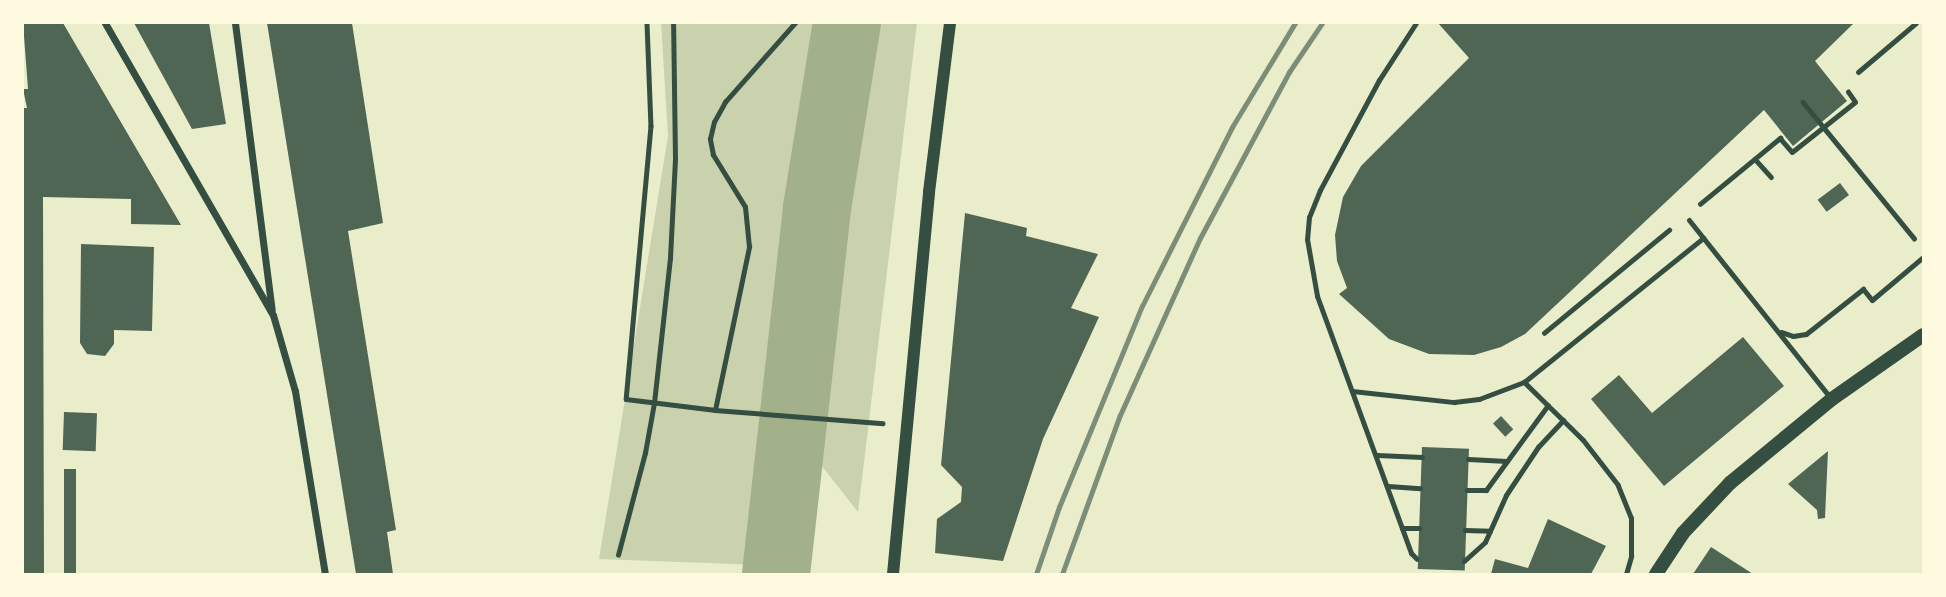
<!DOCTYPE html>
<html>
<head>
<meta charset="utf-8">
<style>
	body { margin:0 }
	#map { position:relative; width:1946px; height:597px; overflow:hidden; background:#e9edc9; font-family:Inter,sans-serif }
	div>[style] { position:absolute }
	.green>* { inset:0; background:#cad2ad }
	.river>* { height:68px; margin:-34px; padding:0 34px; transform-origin:34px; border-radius:34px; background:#a3b18a }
	.building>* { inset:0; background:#4f6655; transform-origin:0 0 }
	.path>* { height:4.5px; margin:-2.25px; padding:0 2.25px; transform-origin:2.25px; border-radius:2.25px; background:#344e41 }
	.service>* { height:5px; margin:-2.5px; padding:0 2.5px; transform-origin:2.5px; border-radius:2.5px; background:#344e41 }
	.minor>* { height:7px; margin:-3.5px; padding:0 3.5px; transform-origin:3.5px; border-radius:3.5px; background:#344e41 }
	.tertiary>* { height:12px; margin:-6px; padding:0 6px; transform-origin:6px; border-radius:6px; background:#344e41 }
	.secondary>* { height:14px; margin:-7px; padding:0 7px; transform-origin:7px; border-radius:7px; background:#344e41 }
	.rail>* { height:5px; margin:-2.5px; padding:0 2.5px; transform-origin:2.5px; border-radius:2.5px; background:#7c8e77 }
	span { translate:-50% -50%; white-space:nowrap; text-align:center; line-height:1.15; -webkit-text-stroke:7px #fefae0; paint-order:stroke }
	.frame { position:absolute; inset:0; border:24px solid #fefae0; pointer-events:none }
</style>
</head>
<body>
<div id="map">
	<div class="green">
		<div style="clip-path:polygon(661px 23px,917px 23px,858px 512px,766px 395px,761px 565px,599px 559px,668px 136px)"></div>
	</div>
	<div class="river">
		<div style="left:776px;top:574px;width:368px;rotate:-83.6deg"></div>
		<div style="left:817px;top:208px;width:187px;rotate:-80.8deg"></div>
	</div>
	<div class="building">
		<div style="clip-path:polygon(23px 23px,63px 23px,181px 225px,131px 224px,131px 199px,43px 197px,44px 574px,23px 574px,23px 108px,27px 108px,23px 89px,28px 89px)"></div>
		<div style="clip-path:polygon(134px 23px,209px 23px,226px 124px,192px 129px)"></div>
		<div style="clip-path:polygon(267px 23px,352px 23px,383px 223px,348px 231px,396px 530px,387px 532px,393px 574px,356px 574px)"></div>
		<div style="clip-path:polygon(1438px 23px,1854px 23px,1815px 61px,1847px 101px,1793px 146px,1764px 110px,1525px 334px,1501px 347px,1474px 355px,1429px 354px,1389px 339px,1339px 294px,1347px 288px,1337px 261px,1335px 235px,1343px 197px,1361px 166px,1469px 58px)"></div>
		<div style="left:1840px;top:183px;width:15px;height:28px;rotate:53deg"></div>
		<div style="clip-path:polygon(965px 213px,1027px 228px,1026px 236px,1098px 254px,1071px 308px,1099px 317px,1043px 439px,1003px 561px,935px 553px,937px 519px,961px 502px,962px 487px,941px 465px)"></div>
		<div style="clip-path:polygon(81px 244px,154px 247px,152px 331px,114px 330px,114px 344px,105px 356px,87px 354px,80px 343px)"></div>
		<div style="clip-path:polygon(1743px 337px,1784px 386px,1664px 486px,1591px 399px,1619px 375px,1652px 413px)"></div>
		<div style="left:64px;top:412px;width:33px;height:38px;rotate:2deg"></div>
		<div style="left:1501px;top:416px;width:18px;height:11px;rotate:47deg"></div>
		<div style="left:1422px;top:447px;width:47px;height:122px;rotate:2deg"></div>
		<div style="clip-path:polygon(1828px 451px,1825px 518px,1818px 519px,1817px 510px,1788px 484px)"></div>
		<div style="left:64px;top:469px;width:12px;height:105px"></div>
		<div style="clip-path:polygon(1548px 519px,1606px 546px,1591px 574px,1491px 574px,1495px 559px,1528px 568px)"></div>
		<div style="clip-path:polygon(1711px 547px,1753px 574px,1693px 574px)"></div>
	</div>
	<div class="path">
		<div style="left:647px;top:23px;width:103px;rotate:87.8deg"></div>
		<div style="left:651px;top:126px;width:274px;rotate:95.2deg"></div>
		<div style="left:626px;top:399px;width:90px;rotate:7deg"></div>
		<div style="left:715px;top:410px;width:168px;rotate:4.5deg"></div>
		<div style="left:1803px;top:102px;width:176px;rotate:50.8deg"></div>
		<div style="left:1755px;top:159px;width:24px;rotate:48deg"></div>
		<div style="left:1700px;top:204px;width:104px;rotate:-39.5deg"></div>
		<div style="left:1780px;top:138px;width:18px;rotate:49deg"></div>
		<div style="left:1792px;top:152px;width:80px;rotate:-38.4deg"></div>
		<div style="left:1855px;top:102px;width:12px;rotate:-125deg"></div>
		<div style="left:1544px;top:333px;width:162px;rotate:-39.5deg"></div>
		<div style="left:715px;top:410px;width:167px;rotate:-78.2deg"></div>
		<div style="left:749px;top:247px;width:40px;rotate:-95.7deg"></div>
		<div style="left:745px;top:207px;width:61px;rotate:-121.6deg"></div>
		<div style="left:713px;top:155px;width:16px;rotate:-101deg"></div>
		<div style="left:710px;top:139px;width:17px;rotate:-77deg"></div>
		<div style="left:714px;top:122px;width:23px;rotate:-61deg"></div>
		<div style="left:725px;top:102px;width:106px;rotate:-48.5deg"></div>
		<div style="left:618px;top:555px;width:106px;rotate:-75.2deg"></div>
		<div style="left:645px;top:453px;width:51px;rotate:-79.8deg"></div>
		<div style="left:654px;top:403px;width:146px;rotate:-83.7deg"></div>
		<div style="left:670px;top:258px;width:99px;rotate:-87.1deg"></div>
		<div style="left:675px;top:159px;width:136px;rotate:-90.8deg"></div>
	</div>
	<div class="service">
		<div style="left:1416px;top:23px;width:68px;rotate:123deg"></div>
		<div style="left:1379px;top:80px;width:125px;rotate:118.2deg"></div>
		<div style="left:1320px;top:190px;width:29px;rotate:112deg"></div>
		<div style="left:1309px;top:217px;width:22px;rotate:95deg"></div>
		<div style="left:1307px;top:239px;width:58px;rotate:80deg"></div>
		<div style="left:1317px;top:296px;width:274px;rotate:69.9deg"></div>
		<div style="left:1411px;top:553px;width:8px;rotate:45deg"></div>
		<div style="left:1858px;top:72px;width:76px;rotate:-40.2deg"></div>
		<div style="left:1689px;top:220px;width:226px;rotate:51.5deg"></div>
		<div style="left:1781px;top:332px;width:13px;rotate:18deg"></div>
		<div style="left:1793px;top:336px;width:13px;rotate:-9deg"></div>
		<div style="left:1806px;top:334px;width:73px;rotate:-38.3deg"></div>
		<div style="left:1863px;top:289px;width:14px;rotate:51deg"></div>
		<div style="left:1872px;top:300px;width:67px;rotate:-40.1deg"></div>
		<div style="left:1352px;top:391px;width:103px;rotate:6.2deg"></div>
		<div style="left:1454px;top:402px;width:25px;rotate:-7deg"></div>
		<div style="left:1479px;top:399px;width:48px;rotate:-20.7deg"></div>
		<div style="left:1377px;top:455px;width:45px;rotate:2.5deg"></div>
		<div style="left:1468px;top:459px;width:39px;rotate:3deg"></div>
		<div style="left:1388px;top:486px;width:32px;rotate:4deg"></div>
		<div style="left:1467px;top:490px;width:19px"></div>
		<div style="left:1486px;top:490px;width:105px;rotate:-53.9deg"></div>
		<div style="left:1402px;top:528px;width:17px"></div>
		<div style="left:1465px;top:530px;width:25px;rotate:2deg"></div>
		<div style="left:1464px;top:561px;width:28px;rotate:-42deg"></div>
		<div style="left:1485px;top:542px;width:51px;rotate:-65.9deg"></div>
		<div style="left:1506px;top:495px;width:58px;rotate:-56.3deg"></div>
		<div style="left:1538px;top:447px;width:37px;rotate:-47deg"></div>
		<div style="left:1626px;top:574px;width:19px;rotate:-74deg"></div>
		<div style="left:1631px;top:556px;width:38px;rotate:-90deg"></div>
		<div style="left:1631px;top:518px;width:35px;rotate:-112deg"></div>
		<div style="left:1618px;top:485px;width:57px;rotate:-127.9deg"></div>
		<div style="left:1583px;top:440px;width:83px;rotate:-135.5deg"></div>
		<div style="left:1524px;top:382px;width:230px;rotate:-38.8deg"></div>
	</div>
	<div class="minor">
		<div style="left:105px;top:23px;width:337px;rotate:60.1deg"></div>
		<div style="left:273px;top:315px;width:79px;rotate:73.9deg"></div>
		<div style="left:295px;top:391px;width:185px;rotate:80.7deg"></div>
		<div style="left:235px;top:23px;width:289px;rotate:82.7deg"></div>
	</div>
	<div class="tertiary">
		<div style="left:893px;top:574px;width:384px;rotate:-84.6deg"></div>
		<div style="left:929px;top:192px;width:170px;rotate:-82.9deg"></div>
	</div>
	<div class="secondary">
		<div style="left:1656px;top:574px;width:49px;rotate:-56.6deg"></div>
		<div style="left:1683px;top:533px;width:69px;rotate:-46.8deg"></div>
		<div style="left:1730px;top:483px;width:132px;rotate:-39.5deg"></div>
		<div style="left:1832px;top:399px;width:111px;rotate:-35.1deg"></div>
	</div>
	<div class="rail">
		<div style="left:1036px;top:574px;width:71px;rotate:-71.1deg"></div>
		<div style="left:1059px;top:507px;width:217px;rotate:-67.6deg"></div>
		<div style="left:1142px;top:306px;width:200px;rotate:-63.3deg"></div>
		<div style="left:1232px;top:127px;width:122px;rotate:-58.8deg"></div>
		<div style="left:1062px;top:574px;width:169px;rotate:-70deg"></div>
		<div style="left:1120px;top:415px;width:194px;rotate:-65.7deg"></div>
		<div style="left:1200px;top:238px;width:188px;rotate:-61.8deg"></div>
		<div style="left:1289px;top:72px;width:59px;rotate:-56deg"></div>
	</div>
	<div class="frame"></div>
</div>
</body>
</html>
